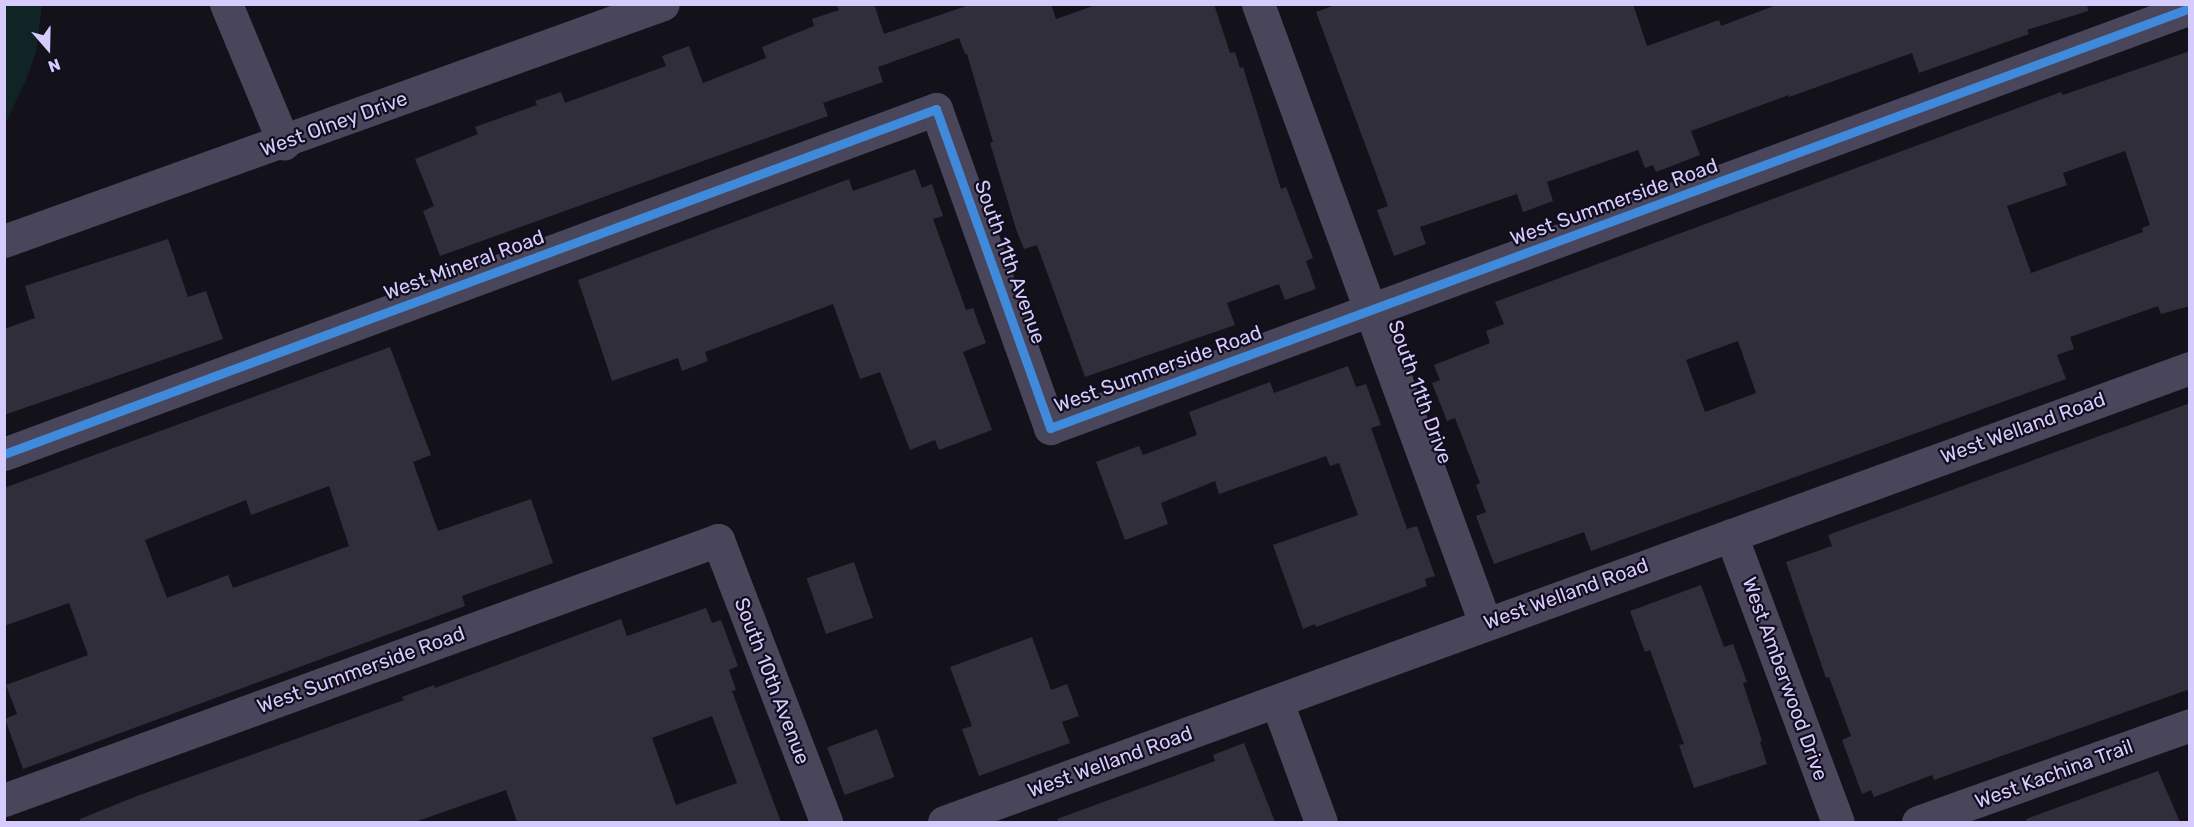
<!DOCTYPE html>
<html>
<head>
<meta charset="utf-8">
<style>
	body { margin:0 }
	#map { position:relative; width:2194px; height:827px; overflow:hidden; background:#13111a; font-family:Rubik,sans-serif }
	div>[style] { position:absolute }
	.green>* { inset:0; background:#102426 }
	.building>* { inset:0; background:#312e3c; transform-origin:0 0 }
	.minor>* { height:33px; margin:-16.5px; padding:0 16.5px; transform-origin:16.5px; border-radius:16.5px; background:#49465b }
	.cycleway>* { height:9px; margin:-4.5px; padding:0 4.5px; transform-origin:4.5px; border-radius:4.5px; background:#408adc }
	span { translate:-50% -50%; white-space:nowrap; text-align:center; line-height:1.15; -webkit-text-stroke:4.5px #110d1e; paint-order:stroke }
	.street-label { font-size:20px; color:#d5ccfd }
	.frame { position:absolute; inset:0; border:6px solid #d5ccfd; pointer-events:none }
	.north { position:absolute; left:18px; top:18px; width:60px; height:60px; -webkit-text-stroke:4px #110d1e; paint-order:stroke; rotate:160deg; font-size:16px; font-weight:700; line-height:24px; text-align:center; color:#d5ccfd }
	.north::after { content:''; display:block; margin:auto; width:21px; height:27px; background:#d5ccfd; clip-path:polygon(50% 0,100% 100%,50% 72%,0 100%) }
</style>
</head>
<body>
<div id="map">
	<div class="green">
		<div style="clip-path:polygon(5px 4px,42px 5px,36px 52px,26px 80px,5px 124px)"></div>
	</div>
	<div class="building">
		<div style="clip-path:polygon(836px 4px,874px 4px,884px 34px,972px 4px,1051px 4px,1056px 19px,1099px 4px,1214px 4px,1230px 53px,1235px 52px,1240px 68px,1243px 67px,1281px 189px,1286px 187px,1313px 258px,1306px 261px,1316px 289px,1285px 300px,1279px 284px,1227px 303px,1235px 325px,1085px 377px,1037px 245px,1024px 249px,1017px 232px,990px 143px,993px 142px,967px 54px,965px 54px,959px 38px,878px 67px,883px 82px,823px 103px,828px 116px,440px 256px,423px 211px,434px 206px,415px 159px,478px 134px,475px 127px,537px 105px,535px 101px,561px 92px,565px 103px,666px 66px,662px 56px,689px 46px,703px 83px,766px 58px,762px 47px,814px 26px,812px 19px,839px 10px)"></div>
		<div style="clip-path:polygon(1338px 4px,1633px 4px,1647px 46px,1719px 20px,1721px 26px,1779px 4px,2087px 4px,2088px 11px,2027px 30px,2029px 34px,1919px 73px,1912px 53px,1789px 97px,1789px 95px,1691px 131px,1700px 155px,1656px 172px,1653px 165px,1645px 168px,1638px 150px,1547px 182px,1553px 201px,1523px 212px,1517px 194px,1420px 227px,1426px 244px,1394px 256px,1377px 210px,1388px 206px,1316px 12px)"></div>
		<div style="clip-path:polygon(evenodd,2190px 51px,2190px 306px,2161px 314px,2158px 306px,2070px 337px,2074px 349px,2057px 355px,2066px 379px,1591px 551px,1584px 532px,1494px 564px,1476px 516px,1486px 512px,1476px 485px,1480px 483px,1455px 418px,1447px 421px,1432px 383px,1440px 380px,1434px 365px,1490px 343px,1486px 331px,1504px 324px,1495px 302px,2061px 92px,2063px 95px,2190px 51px,2125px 151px,2150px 225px,2142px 228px,2143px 232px,2031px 273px,2007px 206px,2067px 185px,2063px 173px,2125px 151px,2190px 51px,1738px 341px,1756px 393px,1705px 412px,1686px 360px,1738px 341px)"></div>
		<div style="clip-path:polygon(915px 169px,922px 188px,932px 184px,943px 216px,933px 219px,966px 310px,973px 308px,986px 343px,963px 352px,992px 430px,939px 450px,935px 440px,910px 450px,880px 372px,860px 379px,833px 304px,705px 352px,708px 361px,682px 371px,678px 358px,612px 381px,578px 280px,849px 179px,853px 191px)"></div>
		<div style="clip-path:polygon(168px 239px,188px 297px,206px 291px,223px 339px,4px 415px,4px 329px,35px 318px,25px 286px)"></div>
		<div style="clip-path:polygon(evenodd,390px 347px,431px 455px,413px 462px,438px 531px,531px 499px,553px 563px,462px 596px,465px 606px,23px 769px,5px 719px,17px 714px,6px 685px,88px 655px,69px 603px,4px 626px,4px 488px,390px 347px,329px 486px,349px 546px,233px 588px,228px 575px,167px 598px,145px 540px,246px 500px,251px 515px,329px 486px)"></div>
		<div style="clip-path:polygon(1348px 366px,1356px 387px,1366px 384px,1381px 425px,1371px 428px,1407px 529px,1417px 526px,1435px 576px,1425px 579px,1427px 586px,1316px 627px,1315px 624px,1303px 629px,1273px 545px,1358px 515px,1339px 463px,1330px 466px,1326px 456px,1219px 494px,1215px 481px,1161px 503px,1168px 524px,1125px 540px,1096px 462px,1139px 446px,1143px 455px,1197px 435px,1189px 412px,1270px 382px,1274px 393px)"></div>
		<div style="clip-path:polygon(2190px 403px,2190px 689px,1934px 780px,1932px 775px,1874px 797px,1871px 790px,1862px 794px,1842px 740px,1851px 736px,1829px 677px,1826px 678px,1786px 562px,1832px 546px,1828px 535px)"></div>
		<div style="left:854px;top:562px;width:59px;height:50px;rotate:71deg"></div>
		<div style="clip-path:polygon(1701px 585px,1724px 647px,1733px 644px,1747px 682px,1743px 683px,1762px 741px,1760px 742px,1767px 764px,1694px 788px,1679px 745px,1684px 744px,1650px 650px,1645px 652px,1630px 611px)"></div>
		<div style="clip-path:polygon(evenodd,706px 608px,712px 623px,721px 620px,738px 666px,729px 670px,736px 690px,732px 691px,781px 822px,517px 822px,506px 790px,415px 822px,80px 822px,80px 819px,137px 796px,404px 700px,402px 697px,434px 685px,435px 688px,621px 619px,627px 636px,706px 608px,712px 716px,737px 783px,676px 805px,652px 738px,712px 716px)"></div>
		<div style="clip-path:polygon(1032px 637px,1051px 690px,1067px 684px,1079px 716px,1062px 722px,1070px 743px,979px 776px,962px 729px,972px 726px,950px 667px)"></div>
		<div style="left:877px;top:729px;width:51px;height:53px;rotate:70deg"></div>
		<div style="clip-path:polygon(1244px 743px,1275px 822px,1058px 822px,1057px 819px,1215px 761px,1213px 755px)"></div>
		<div style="clip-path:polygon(2158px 771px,2180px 822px,2027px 822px,2026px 819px)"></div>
	</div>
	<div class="minor">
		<div style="left:226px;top:4px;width:151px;rotate:67.4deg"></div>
		<div style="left:1258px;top:4px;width:659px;rotate:69.86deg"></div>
		<div style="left:4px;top:241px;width:700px;rotate:-19.78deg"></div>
		<div style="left:4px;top:454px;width:994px;rotate:-20.31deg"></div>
		<div style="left:936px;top:109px;width:339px;rotate:70.3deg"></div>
		<div style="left:1050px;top:428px;width:1215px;rotate:-20.22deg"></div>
		<div style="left:1731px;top:535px;width:306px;rotate:69.6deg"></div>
		<div style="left:1277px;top:702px;width:128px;rotate:69.9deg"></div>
		<div style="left:4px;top:800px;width:760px;rotate:-20.01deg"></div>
		<div style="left:718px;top:540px;width:302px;rotate:69deg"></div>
		<div style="left:944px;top:822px;width:1326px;rotate:-20.02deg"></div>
		<div style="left:1918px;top:822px;width:289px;rotate:-19.6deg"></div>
	</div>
	<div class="cycleway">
		<div style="left:4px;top:454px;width:994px;rotate:-20.31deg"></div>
		<div style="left:936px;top:109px;width:339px;rotate:70.3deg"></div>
		<div style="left:1050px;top:428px;width:1215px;rotate:-20.22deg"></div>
	</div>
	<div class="street-label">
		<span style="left:334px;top:124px;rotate:-20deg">West Olney Drive</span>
		<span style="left:1614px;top:202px;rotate:-20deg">West Summerside Road</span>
		<span style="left:1010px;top:262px;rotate:70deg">South 11th Avenue</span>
		<span style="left:464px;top:265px;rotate:-20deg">West Mineral Road</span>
		<span style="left:1158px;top:369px;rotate:-20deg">West Summerside Road</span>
		<span style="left:1420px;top:392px;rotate:70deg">South 11th Drive</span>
		<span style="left:2023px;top:428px;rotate:-20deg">West Welland Road</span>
		<span style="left:1566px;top:594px;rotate:-20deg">West Welland Road</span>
		<span style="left:361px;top:670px;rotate:-20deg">West Summerside Road</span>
		<span style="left:1785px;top:679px;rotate:70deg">West Amberwood Drive</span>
		<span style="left:772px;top:681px;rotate:69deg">South 10th Avenue</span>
		<span style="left:1110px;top:762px;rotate:-20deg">West Welland Road</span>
		<span style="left:2054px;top:774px;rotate:-20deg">West Kachina Trail</span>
	</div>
	<div class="frame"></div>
	<div class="north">N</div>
</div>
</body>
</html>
